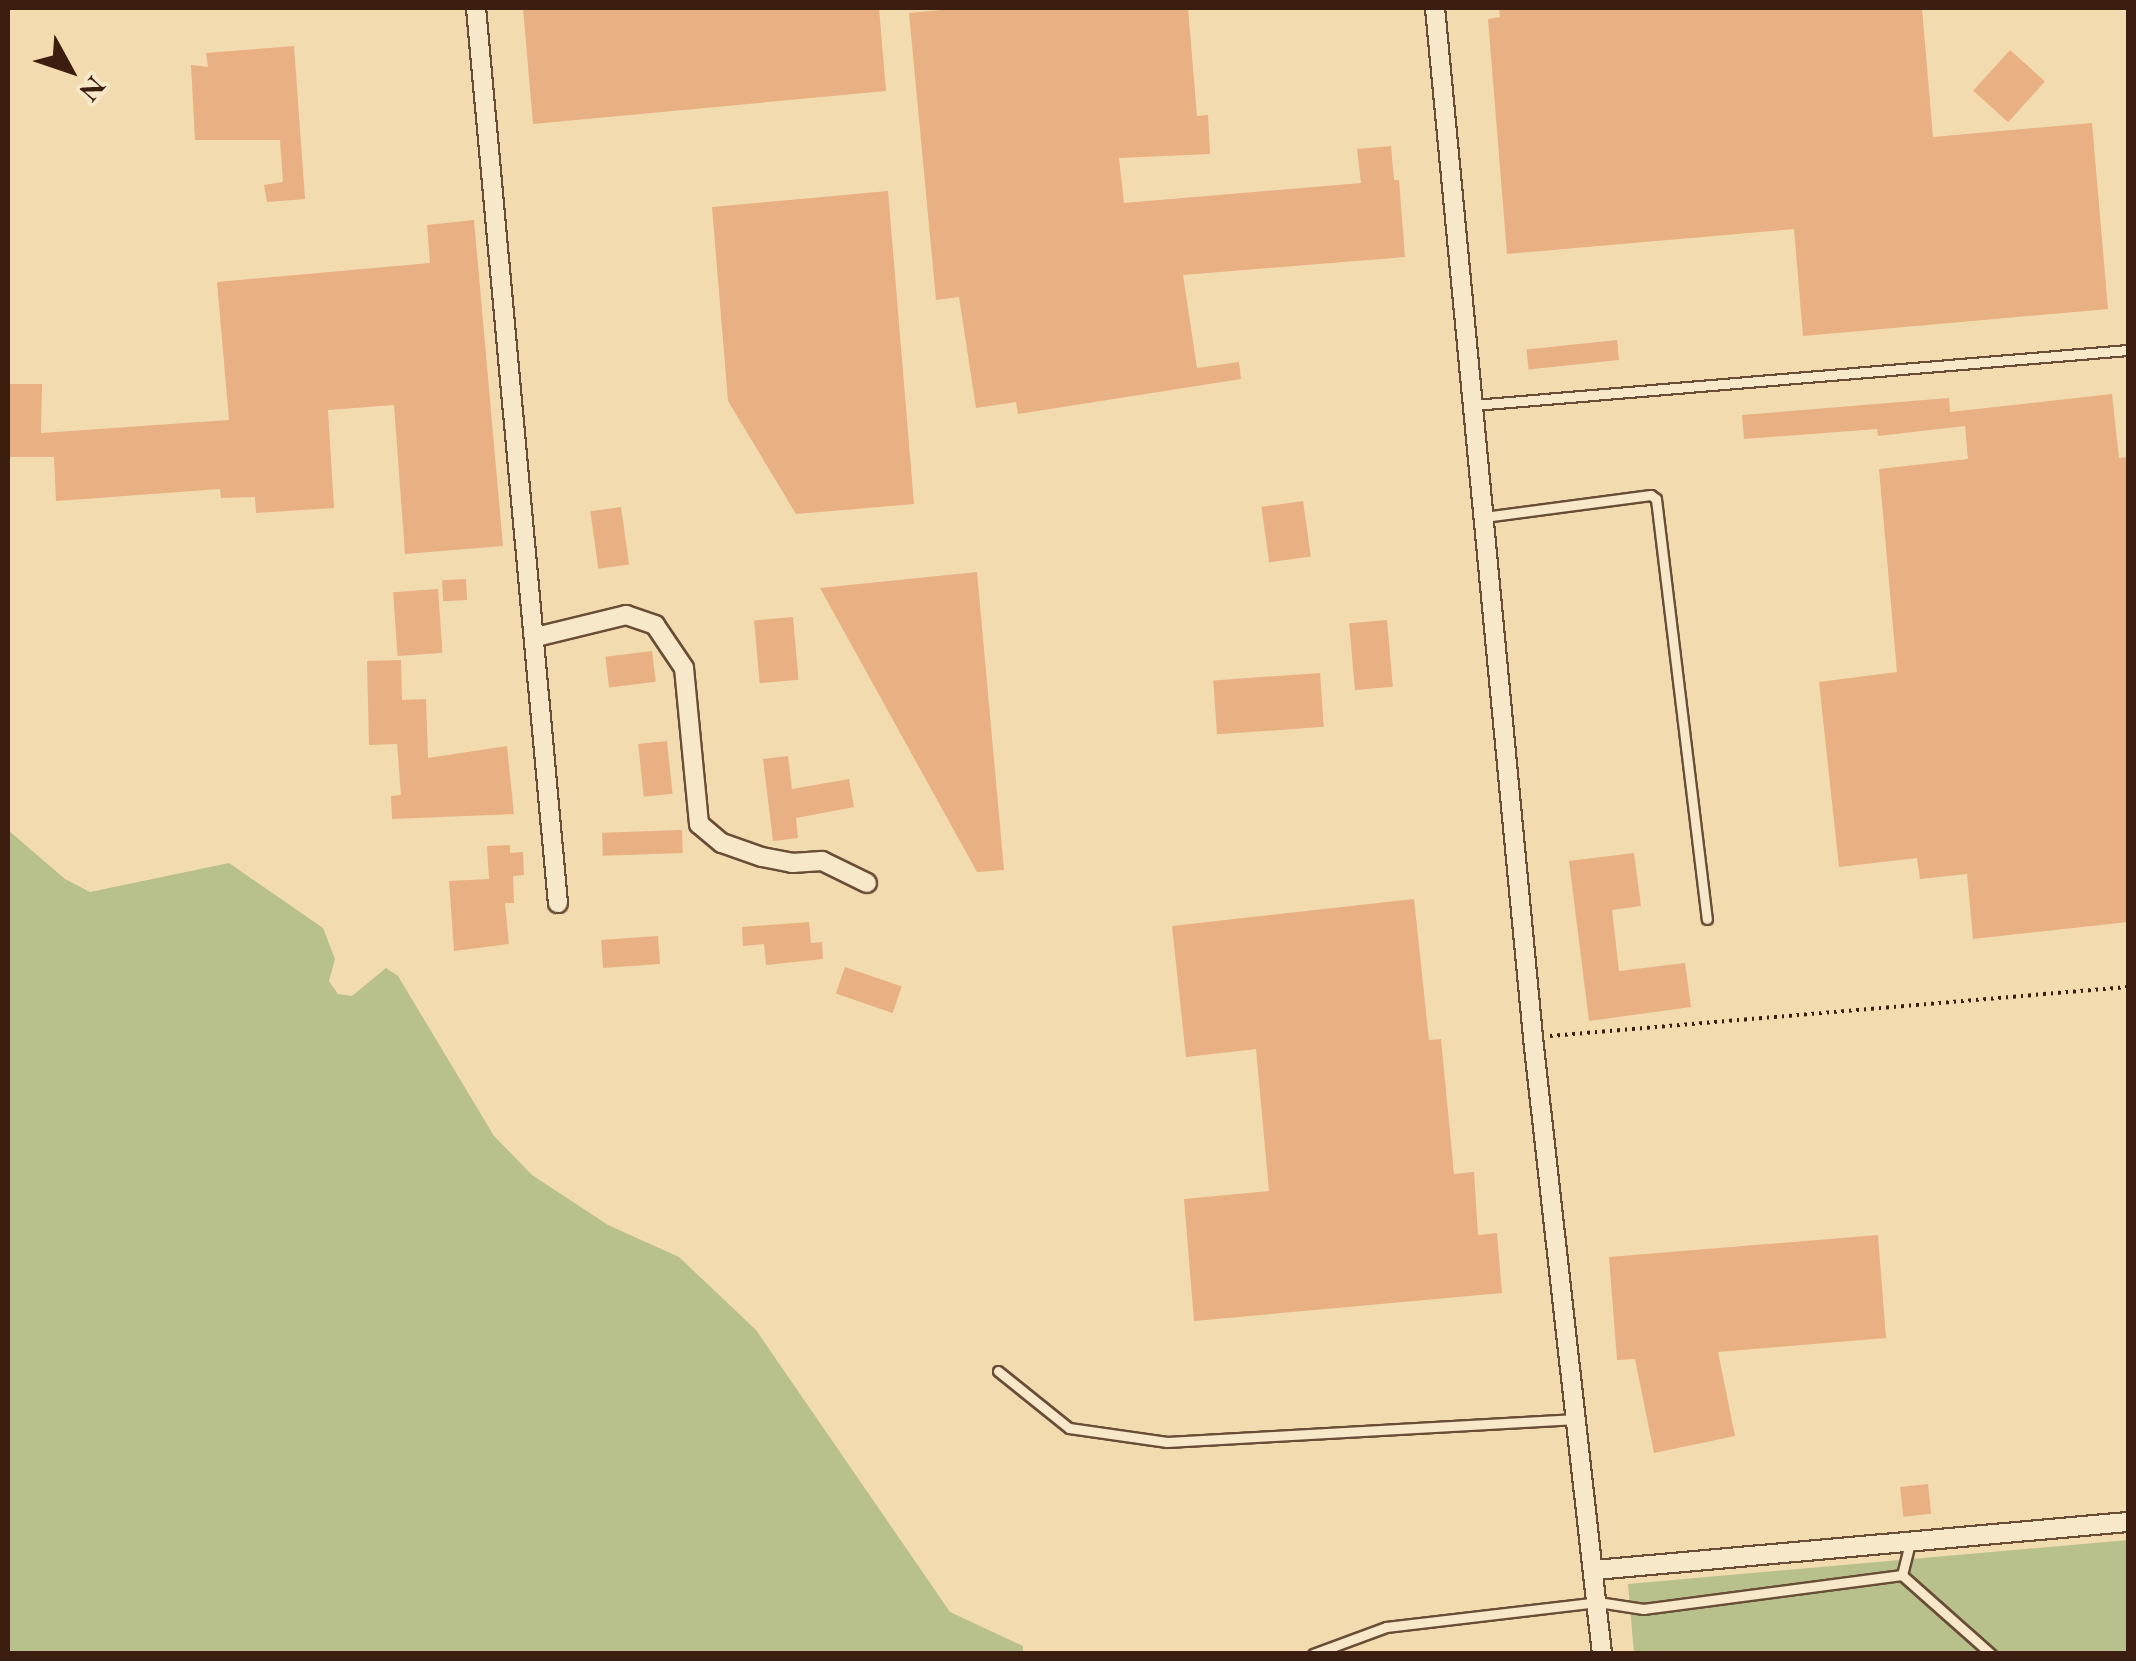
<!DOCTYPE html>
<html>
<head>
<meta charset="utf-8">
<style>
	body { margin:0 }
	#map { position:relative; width:2136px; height:1661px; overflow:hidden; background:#f2dbae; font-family:"EB Garamond",serif }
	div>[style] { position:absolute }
	.green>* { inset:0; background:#b8c18c }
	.building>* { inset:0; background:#e9b084; transform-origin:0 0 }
	.path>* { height:4px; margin-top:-2px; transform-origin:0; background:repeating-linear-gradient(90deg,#3b1e0f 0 2.5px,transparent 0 7.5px) }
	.roads { filter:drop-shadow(2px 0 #694d37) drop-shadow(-2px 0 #694d37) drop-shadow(0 2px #694d37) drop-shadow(0 -2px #694d37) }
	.service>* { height:9px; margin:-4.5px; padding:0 4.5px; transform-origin:4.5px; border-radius:4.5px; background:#f7e8ca }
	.minor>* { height:18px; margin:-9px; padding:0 9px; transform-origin:9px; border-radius:9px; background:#f7e8ca }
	span { translate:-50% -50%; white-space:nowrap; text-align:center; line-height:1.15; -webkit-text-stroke:8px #f7e8ca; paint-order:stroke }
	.frame { position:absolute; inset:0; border:10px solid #3b1e0f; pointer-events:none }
	.north { position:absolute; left:20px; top:20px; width:100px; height:100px; -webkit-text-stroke:8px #f7e8ca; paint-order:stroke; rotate:130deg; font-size:28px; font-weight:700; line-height:40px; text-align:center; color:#3b1e0f }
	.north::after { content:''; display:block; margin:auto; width:35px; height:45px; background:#3b1e0f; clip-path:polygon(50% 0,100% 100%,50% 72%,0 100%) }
</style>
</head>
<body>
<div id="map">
	<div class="green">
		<div style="clip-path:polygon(8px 830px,65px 879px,90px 892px,229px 863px,323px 928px,335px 959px,329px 981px,338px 994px,352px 996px,386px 968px,398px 976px,494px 1136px,532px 1175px,608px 1225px,679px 1257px,756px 1330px,950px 1612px,1023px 1646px,1023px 1653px,8px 1653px)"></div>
		<div style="clip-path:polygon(2128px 1540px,2128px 1653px,1634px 1653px,1628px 1584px)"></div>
	</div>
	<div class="building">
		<div style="clip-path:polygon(523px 8px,879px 8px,886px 91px,533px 124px)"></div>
		<div style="clip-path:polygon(964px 8px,1188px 8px,1197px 116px,1208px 115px,1210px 154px,1119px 158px,1124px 203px,1361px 183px,1357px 149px,1391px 146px,1394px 180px,1399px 180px,1405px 257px,1183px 275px,1197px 368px,1239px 362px,1241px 379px,1018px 414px,1016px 402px,976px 408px,959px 297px,936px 300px,909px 13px)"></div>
		<div style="clip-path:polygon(1499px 8px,1922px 8px,1933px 137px,2092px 123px,2108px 309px,1803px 336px,1794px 229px,1507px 254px,1488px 19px,1500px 17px)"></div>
		<div style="clip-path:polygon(294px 46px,305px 199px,267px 202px,264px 185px,283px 182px,280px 140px,195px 140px,191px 65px,208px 67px,206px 53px)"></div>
		<div style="left:2010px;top:50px;width:47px;height:55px;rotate:42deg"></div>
		<div style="clip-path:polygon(888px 191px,914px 504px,796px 514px,728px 401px,712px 207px)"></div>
		<div style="clip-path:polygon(474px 220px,503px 546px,405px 554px,394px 405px,328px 410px,334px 508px,256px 513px,255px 497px,221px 498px,220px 489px,56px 501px,54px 457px,8px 457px,8px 384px,42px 384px,41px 433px,229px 420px,217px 282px,430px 263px,427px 225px)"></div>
		<div style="left:1617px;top:340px;width:20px;height:91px;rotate:84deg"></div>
		<div style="clip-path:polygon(2112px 394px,2119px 458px,2128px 457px,2128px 922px,1973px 939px,1967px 874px,1920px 879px,1917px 858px,1839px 867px,1819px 682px,1897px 672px,1879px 469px,1968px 459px,1965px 426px,1878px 436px,1877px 429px,1744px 439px,1742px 415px,1949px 398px,1950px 412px)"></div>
		<div style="left:1303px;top:501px;width:56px;height:42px;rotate:82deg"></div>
		<div style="left:621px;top:507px;width:58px;height:31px;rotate:82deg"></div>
		<div style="clip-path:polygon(977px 572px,1004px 870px,977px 872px,820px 588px)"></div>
		<div style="left:466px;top:579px;width:21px;height:24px;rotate:87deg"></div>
		<div style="left:438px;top:589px;width:64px;height:45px;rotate:86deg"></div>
		<div style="left:793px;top:617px;width:63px;height:39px;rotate:85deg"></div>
		<div style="left:1387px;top:620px;width:67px;height:38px;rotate:85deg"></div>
		<div style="left:652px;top:651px;width:31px;height:47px;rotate:83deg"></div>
		<div style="clip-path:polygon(401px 660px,402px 700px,426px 699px,428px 758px,507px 746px,514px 814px,392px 819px,391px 796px,401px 795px,397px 744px,369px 745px,367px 661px)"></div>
		<div style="left:1320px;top:673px;width:54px;height:107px;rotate:86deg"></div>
		<div style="left:667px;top:741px;width:53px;height:29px;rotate:84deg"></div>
		<div style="clip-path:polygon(788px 756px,792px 789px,849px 779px,854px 807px,796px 818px,798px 838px,773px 841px,763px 759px)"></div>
		<div style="left:682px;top:830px;width:23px;height:80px;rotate:88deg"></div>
		<div style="clip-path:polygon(510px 845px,510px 853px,523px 852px,524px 875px,513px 876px,514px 903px,505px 903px,509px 944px,454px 951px,449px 881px,489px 879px,487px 846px)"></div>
		<div style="clip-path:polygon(1634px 853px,1641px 906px,1612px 910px,1619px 971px,1685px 963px,1691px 1007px,1589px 1021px,1569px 861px)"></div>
		<div style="clip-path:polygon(1414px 899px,1429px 1040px,1441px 1039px,1454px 1174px,1474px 1172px,1478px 1235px,1497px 1233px,1502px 1293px,1194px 1321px,1184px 1199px,1269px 1191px,1256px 1049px,1186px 1057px,1172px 926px)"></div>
		<div style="clip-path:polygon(809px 922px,811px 943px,822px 942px,823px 959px,766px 965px,764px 944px,743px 946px,742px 927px)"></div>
		<div style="left:658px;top:936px;width:28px;height:57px;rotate:86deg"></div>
		<div style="left:845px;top:967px;width:60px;height:28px;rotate:19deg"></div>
		<div style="clip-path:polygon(1878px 1235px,1886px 1338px,1718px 1352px,1735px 1436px,1654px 1453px,1635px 1359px,1617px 1360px,1609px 1257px)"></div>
		<div style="left:1928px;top:1484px;width:30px;height:28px;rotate:84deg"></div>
	</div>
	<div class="path">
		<div style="left:1550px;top:1036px;width:580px;rotate:-4.85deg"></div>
	</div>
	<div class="roads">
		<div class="service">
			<div style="left:1474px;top:405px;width:656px;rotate:-4.81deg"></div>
			<div style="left:1484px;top:517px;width:168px;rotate:-7.5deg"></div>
			<div style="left:1651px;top:495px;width:6px;rotate:39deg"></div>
			<div style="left:1656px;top:499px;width:423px;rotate:83.1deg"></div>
			<div style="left:998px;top:1371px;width:91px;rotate:38.8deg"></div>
			<div style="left:1069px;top:1428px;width:99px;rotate:8.1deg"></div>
			<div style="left:1167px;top:1442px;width:410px;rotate:-3.2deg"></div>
			<div style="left:1902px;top:1575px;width:119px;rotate:41.6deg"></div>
			<div style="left:1313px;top:1654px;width:78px;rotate:-20.3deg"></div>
			<div style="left:1386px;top:1627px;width:213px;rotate:-6.7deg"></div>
			<div style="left:1598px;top:1602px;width:46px;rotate:8.8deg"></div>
			<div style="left:1643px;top:1609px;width:261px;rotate:-7.5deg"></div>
			<div style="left:1902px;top:1575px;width:34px;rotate:-76deg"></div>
		</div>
		<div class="minor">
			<div style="left:476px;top:8px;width:899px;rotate:84.77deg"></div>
			<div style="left:1435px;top:8px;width:1035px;rotate:84.56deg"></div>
			<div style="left:1533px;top:1038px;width:620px;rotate:83.61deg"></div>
			<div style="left:536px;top:637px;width:93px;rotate:-13.7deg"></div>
			<div style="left:626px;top:615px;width:31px;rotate:19deg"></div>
			<div style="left:655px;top:625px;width:52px;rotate:56deg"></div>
			<div style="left:684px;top:668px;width:157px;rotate:84.5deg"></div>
			<div style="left:699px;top:824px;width:30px;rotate:40deg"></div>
			<div style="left:722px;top:843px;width:42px;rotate:19.3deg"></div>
			<div style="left:762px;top:857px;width:31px;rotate:11deg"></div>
			<div style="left:792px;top:863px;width:30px;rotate:-4deg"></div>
			<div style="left:822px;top:861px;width:50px;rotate:26.1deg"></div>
			<div style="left:1595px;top:1570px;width:535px;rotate:-5.15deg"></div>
		</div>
	</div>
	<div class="frame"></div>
	<div class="north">N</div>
</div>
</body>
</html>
